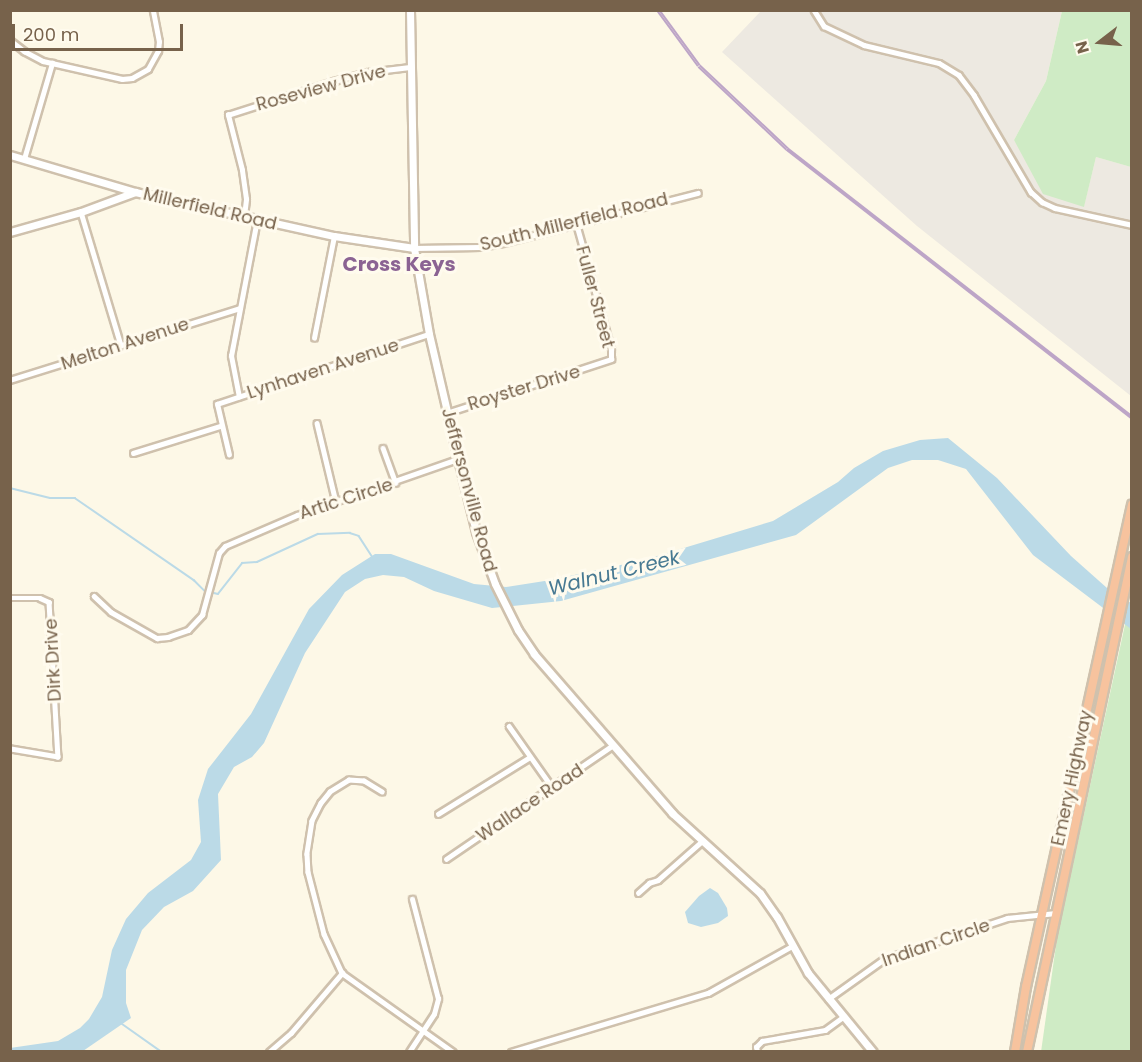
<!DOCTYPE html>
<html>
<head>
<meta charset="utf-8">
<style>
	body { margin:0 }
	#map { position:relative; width:1142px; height:1062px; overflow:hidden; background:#fdf8e7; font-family:Poppins,sans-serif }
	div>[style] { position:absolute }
	.industrial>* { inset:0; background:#ede9e1 }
	.green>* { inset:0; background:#cfebc5 }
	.water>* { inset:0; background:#bbdae7 }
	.stream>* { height:1.5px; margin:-0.75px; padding:0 0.75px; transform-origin:0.75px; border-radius:0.75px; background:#bbdae7 }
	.roads { filter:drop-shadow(2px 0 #cfc1ad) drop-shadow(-2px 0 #cfc1ad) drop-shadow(0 2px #cfc1ad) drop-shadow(0 -2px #cfc1ad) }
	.street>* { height:4.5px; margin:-2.25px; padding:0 2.25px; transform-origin:2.25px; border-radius:2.25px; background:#fff }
	.secondary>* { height:7px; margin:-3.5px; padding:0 3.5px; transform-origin:3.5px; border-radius:3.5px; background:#fff }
	.highway>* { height:8px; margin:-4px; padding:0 4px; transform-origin:4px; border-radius:4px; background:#f7c39e }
	.rail>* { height:4px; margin-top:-2px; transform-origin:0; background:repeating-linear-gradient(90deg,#fffbee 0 4.5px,#bda5c7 0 9px); box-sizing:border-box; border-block:2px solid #bda5c7 }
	span { translate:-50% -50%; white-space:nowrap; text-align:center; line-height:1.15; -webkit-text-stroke:6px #fffbee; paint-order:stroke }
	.street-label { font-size:18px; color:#77624b }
	.neighbourhood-label { font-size:20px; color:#8b6393; font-weight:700 }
	.water-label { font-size:20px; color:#477992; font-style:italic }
	.frame { position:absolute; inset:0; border:12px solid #77624b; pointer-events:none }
	.north { position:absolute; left:1070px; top:12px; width:60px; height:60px; -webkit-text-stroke:4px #fffbee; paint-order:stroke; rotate:254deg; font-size:16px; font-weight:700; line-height:24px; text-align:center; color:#77624b }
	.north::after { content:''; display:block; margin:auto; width:21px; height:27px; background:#77624b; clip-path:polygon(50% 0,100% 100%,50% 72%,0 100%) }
	.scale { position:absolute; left:12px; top:24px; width:171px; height:27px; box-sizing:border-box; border:3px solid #77624b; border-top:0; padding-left:8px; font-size:18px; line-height:21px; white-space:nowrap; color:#77624b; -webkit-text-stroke:4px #fffbee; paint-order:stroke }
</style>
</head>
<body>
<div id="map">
	<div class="industrial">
		<div style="clip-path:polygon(761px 11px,1062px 11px,1046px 81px,1014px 140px,1084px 206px,1096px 157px,1131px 167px,1131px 396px,917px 226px,722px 52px)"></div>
	</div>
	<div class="green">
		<div style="clip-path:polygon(1062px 11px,1131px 11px,1131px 167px,1096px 157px,1084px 207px,1043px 194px,1014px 140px,1046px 81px)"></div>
		<div style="clip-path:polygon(1131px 597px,1131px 1051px,1041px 1052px,1057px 938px)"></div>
	</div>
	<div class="water">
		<div style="clip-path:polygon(948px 438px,997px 478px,1071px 556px,1107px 588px,1131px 603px,1131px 629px,1033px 555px,966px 469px,938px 460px,912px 460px,888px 468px,796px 535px,561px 601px,492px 608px,434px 591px,404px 577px,383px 575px,365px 579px,345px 592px,305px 653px,264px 743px,252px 757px,234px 767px,218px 794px,221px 860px,193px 891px,164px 907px,142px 930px,126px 970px,126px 1003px,131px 1018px,83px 1051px,11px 1052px,10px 1048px,58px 1041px,80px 1028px,89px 1019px,102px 997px,112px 950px,126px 919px,148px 893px,191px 860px,201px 842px,198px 800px,208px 769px,251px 714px,309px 609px,342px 575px,375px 554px,391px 554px,474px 584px,506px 587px,551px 580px,644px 560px,773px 521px,838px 482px,854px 468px,883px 451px,920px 440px)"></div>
		<div style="clip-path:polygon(710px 888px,718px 893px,727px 908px,728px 916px,718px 923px,701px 927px,688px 923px,685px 912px,699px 896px)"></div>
	</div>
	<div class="stream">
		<div style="left:10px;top:488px;width:41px;rotate:14deg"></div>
		<div style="left:50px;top:498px;width:25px"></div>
		<div style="left:75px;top:498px;width:145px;rotate:34.6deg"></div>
		<div style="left:194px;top:580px;width:16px;rotate:45deg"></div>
		<div style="left:214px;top:593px;width:4px;rotate:14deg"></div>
		<div style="left:218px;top:594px;width:39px;rotate:-52deg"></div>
		<div style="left:242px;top:563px;width:15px;rotate:-4deg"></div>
		<div style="left:257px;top:562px;width:67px;rotate:-24.7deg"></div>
		<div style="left:318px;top:534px;width:32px;rotate:-2deg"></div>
		<div style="left:350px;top:533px;width:9px;rotate:18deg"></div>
		<div style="left:359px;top:536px;width:24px;rotate:57deg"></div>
		<div style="left:121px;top:1023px;width:50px;rotate:35.3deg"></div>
	</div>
	<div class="roads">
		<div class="street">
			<div style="left:814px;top:10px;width:19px;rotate:58deg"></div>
			<div style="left:824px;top:26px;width:44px;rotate:25.4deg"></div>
			<div style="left:864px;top:45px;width:77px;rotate:13.5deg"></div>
			<div style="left:939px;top:63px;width:23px;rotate:31deg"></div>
			<div style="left:959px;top:75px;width:25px;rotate:53deg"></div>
			<div style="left:974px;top:95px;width:113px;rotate:59.6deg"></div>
			<div style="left:1031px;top:192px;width:15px;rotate:42deg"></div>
			<div style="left:1042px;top:202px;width:14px;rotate:25deg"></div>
			<div style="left:1055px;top:208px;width:79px;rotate:12.4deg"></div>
			<div style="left:10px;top:40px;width:18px;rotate:38deg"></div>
			<div style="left:24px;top:51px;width:21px;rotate:28deg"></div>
			<div style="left:43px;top:61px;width:81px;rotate:12.8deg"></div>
			<div style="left:122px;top:79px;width:10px;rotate:-6deg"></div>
			<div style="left:132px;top:78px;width:18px;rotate:-29deg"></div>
			<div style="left:148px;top:69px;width:21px;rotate:-61deg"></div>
			<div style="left:158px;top:51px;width:9px;rotate:-84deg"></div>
			<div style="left:159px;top:42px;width:33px;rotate:-101deg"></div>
			<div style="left:24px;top:159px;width:100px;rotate:-73.7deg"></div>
			<div style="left:81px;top:212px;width:139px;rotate:73.3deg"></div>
			<div style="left:244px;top:216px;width:17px;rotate:-83deg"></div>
			<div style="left:246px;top:199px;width:29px;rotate:-98deg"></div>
			<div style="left:242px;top:170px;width:57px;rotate:-104.3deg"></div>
			<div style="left:228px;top:115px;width:111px;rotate:-17.8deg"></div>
			<div style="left:334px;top:81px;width:35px;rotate:-15deg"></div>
			<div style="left:368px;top:72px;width:42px;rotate:-6.8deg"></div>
			<div style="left:414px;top:248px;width:66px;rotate:-0.9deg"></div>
			<div style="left:480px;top:247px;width:23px;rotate:-10deg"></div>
			<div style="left:503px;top:243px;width:201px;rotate:-14.4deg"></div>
			<div style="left:314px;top:338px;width:104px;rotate:-78.9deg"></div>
			<div style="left:10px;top:380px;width:241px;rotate:-17.4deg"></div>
			<div style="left:239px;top:397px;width:42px;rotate:-101deg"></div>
			<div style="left:231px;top:356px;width:138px;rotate:-79.2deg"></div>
			<div style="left:447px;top:413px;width:173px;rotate:-18.2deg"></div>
			<div style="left:611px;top:359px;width:10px;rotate:-90deg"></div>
			<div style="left:611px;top:349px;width:130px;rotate:-105.6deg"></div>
			<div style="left:317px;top:423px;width:81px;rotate:76.5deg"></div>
			<div style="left:383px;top:448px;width:37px;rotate:70deg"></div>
			<div style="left:133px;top:453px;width:91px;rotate:-17.2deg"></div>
			<div style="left:229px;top:455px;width:52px;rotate:-103.2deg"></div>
			<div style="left:217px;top:404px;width:223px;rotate:-18.3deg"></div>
			<div style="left:94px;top:596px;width:23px;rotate:43deg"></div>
			<div style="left:111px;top:612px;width:53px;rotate:29.5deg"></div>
			<div style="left:157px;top:638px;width:11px;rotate:-5deg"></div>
			<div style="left:168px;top:637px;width:21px;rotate:-19deg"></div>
			<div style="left:188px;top:630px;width:21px;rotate:-47deg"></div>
			<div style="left:202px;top:615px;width:64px;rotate:-74.7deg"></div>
			<div style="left:219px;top:553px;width:9px;rotate:-49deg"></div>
			<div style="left:225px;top:546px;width:78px;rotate:-23.3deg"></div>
			<div style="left:297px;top:515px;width:170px;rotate:-19.2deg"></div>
			<div style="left:10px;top:598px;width:30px"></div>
			<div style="left:40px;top:598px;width:10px;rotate:24deg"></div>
			<div style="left:49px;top:602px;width:155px;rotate:86.7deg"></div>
			<div style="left:58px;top:757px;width:49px;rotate:-170.5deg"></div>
			<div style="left:509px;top:726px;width:75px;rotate:54.8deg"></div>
			<div style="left:382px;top:792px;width:21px;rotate:-149deg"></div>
			<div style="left:364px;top:781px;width:15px;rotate:-176deg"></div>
			<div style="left:349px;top:780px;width:22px;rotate:148deg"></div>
			<div style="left:330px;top:792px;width:14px;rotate:129deg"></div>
			<div style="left:321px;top:803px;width:20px;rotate:117deg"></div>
			<div style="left:312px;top:821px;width:33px;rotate:99deg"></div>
			<div style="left:307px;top:854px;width:18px;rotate:87deg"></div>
			<div style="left:308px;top:872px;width:64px;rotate:75.5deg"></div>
			<div style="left:324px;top:934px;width:43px;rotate:65.2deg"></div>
			<div style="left:342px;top:973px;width:136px;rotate:35.4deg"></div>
			<div style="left:438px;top:814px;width:108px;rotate:-31.8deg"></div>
			<div style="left:446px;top:859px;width:202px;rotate:-34.3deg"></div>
			<div style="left:638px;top:893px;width:15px;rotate:-42deg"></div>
			<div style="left:649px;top:883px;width:9px;rotate:-18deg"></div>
			<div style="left:658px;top:880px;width:57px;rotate:-41.5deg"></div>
			<div style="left:828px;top:999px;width:69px;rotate:-35.5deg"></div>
			<div style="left:884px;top:959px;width:130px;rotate:-18.4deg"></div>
			<div style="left:1007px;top:918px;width:49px;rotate:-5.8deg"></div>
			<div style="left:269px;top:1052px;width:29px;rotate:-41deg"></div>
			<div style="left:291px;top:1033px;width:79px;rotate:-49.6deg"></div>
			<div style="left:409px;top:1052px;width:45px;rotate:-56.7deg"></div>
			<div style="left:434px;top:1014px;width:16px;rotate:-75deg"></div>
			<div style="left:438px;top:999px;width:103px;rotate:-104.6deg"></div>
			<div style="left:511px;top:1052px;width:206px;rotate:-16.7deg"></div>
			<div style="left:708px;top:993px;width:96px;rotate:-29.2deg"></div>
			<div style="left:757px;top:1052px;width:5px;rotate:-101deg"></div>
			<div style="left:756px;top:1047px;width:8px;rotate:-45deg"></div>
			<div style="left:762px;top:1041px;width:64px;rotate:-9.9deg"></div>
			<div style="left:825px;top:1030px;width:22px;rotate:-36deg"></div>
		</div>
		<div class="secondary">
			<div style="left:410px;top:10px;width:238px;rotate:89deg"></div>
			<div style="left:414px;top:248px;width:87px;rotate:80.1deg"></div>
			<div style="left:429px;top:334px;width:128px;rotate:76.9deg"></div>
			<div style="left:458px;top:459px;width:75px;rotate:76.1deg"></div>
			<div style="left:476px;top:532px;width:55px;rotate:69.9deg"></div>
			<div style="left:495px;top:584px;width:51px;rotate:63.4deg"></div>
			<div style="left:518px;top:630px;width:29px;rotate:56deg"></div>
			<div style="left:534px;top:654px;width:211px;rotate:49deg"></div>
			<div style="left:672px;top:813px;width:119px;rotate:42.3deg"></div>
			<div style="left:760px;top:893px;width:29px;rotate:55deg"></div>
			<div style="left:777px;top:917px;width:64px;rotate:61deg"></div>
			<div style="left:808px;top:973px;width:102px;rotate:50.6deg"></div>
			<div style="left:10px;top:155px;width:130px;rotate:16.5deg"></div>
			<div style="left:135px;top:192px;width:204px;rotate:12.5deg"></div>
			<div style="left:334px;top:236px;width:81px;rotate:8.5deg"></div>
			<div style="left:10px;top:232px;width:74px;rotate:-15.7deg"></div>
			<div style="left:81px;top:212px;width:58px;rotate:-20.3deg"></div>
		</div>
		<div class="highway">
			<div style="left:1015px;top:1052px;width:66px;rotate:-80.4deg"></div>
			<div style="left:1026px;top:987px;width:494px;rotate:-77.6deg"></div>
			<div style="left:1027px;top:1052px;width:506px;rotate:-78.02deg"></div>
		</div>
	</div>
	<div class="rail">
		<div style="left:658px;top:10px;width:69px;rotate:53.8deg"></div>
		<div style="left:699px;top:66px;width:121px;rotate:43.3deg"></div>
		<div style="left:787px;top:149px;width:437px;rotate:37.9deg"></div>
	</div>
	<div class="street-label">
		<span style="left:321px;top:88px;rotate:-15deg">Roseview Drive</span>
		<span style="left:210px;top:209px;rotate:13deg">Millerfield Road</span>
		<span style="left:574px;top:222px;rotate:-14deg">South Millerfield Road</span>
		<span style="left:595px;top:297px;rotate:75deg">Fuller Street</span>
		<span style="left:125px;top:344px;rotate:-18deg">Melton Avenue</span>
		<span style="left:323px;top:369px;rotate:-18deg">Lynhaven Avenue</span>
		<span style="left:524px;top:388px;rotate:-17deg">Royster Drive</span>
		<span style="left:469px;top:490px;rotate:75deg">Jeffersonville Road</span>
		<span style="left:346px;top:499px;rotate:-18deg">Artic Circle</span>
		<span style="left:53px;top:660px;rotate:-93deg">Dirk Drive</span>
		<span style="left:1072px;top:778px;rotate:-78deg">Emery Highway</span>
		<span style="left:530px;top:803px;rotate:-34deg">Wallace Road</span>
		<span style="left:936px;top:943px;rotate:-19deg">Indian Circle</span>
	</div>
	<div class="neighbourhood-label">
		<span style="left:399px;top:264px">Cross Keys</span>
	</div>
	<div class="water-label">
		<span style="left:614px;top:573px;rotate:-14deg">Walnut Creek</span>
	</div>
	<div class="frame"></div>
	<div class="north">N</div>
	<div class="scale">200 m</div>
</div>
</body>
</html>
